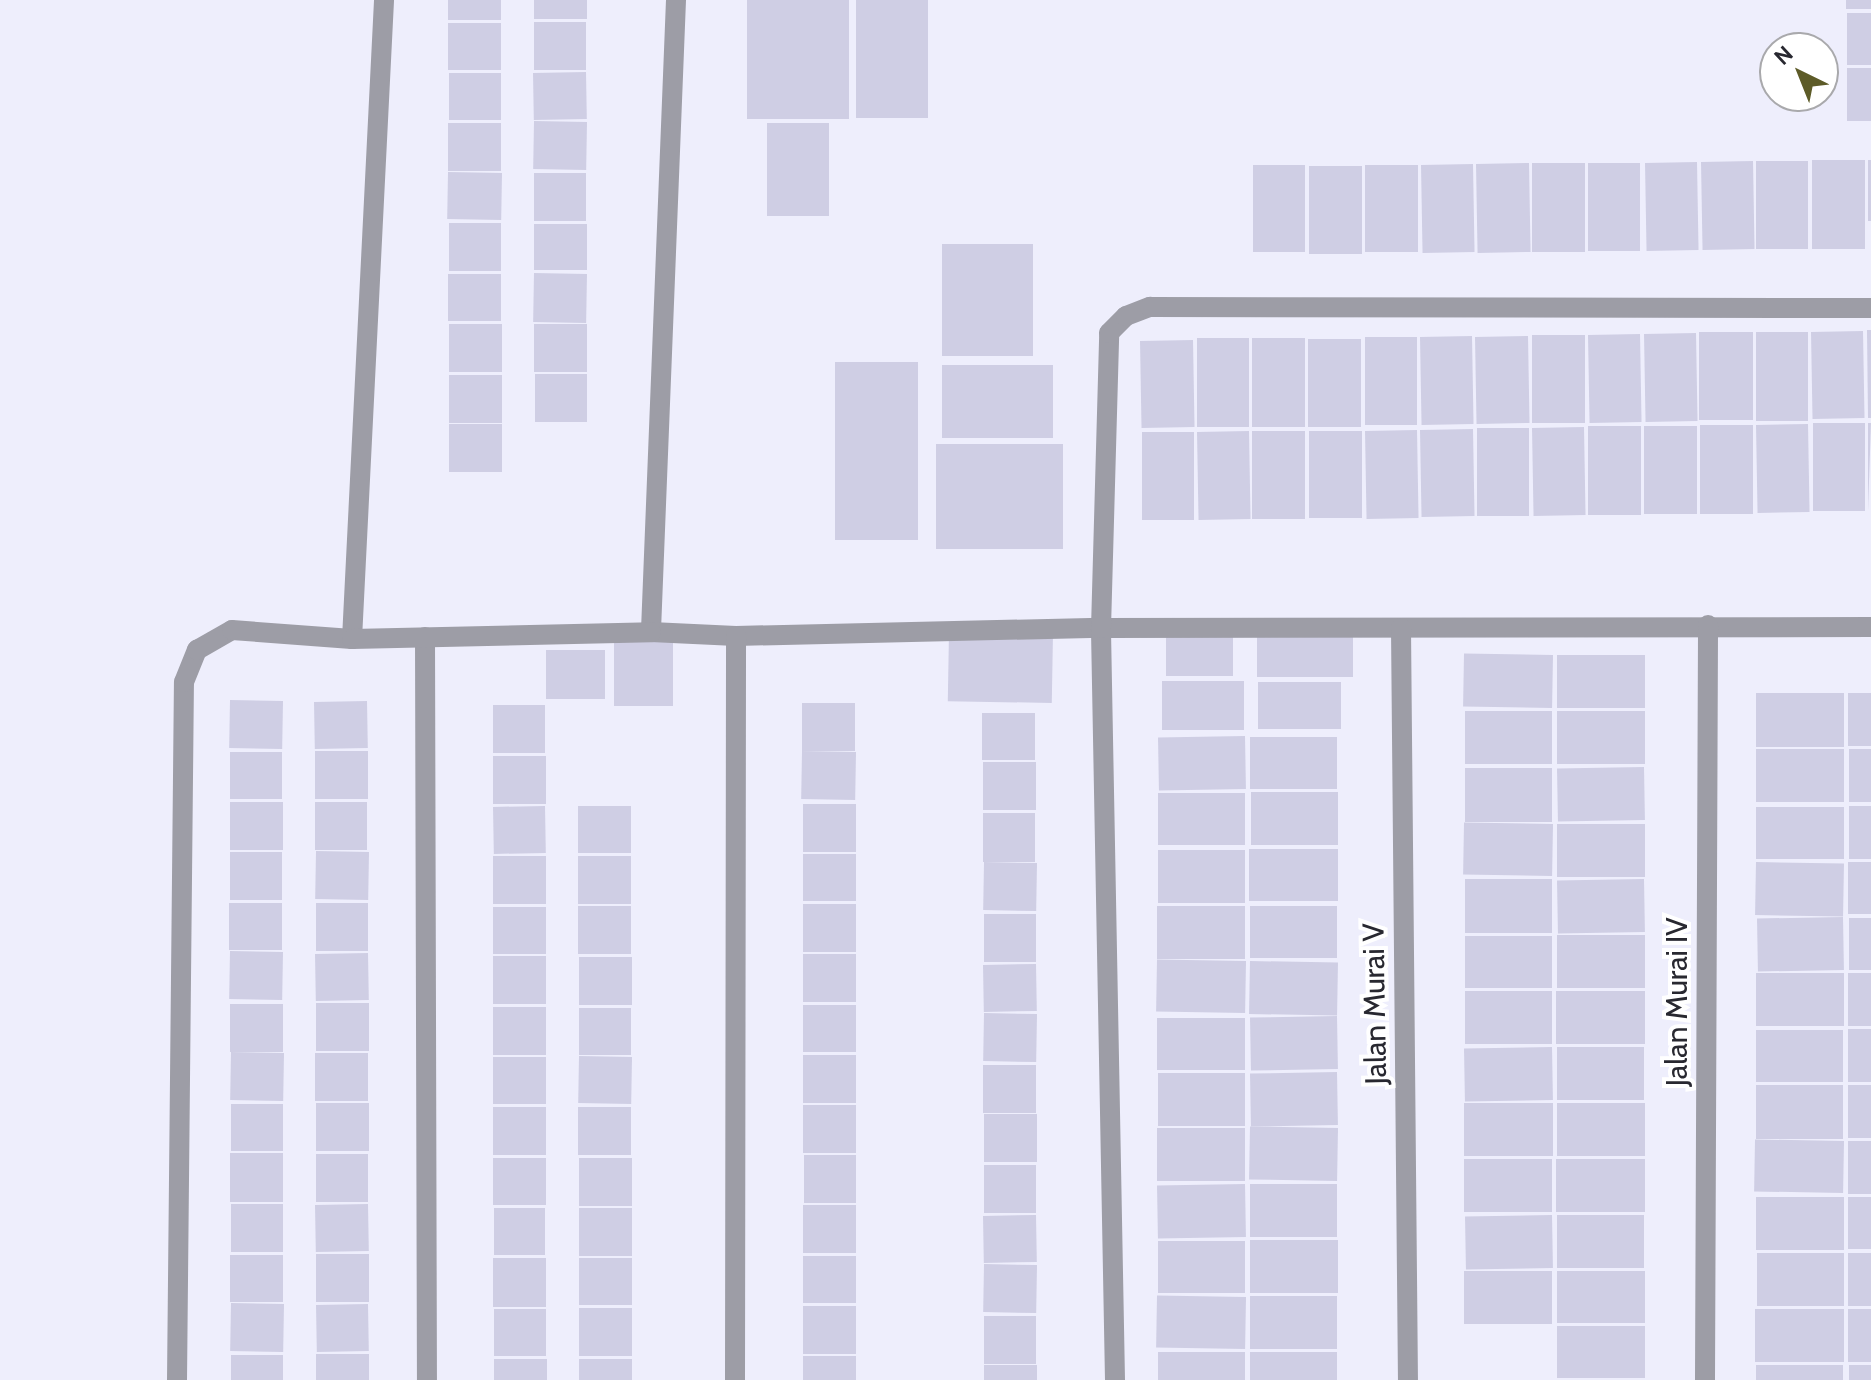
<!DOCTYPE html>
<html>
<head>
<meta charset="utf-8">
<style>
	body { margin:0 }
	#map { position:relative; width:1871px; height:1380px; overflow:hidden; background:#eeeefc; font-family:Cabin,sans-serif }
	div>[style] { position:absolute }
	.building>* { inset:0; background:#cfcee4; transform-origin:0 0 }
	.minor>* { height:20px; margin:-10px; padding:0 10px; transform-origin:10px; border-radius:10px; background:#9d9da6 }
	span { translate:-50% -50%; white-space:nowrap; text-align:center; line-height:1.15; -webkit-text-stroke:8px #fff; paint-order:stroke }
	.street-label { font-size:30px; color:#282830 }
	.north { position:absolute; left:1759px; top:32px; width:80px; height:80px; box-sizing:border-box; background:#fff; border:2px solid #a9a9ac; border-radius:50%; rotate:317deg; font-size:22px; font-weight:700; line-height:32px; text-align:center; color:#282830 }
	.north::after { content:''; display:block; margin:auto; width:28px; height:36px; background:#5d5b28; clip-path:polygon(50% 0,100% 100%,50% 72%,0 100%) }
</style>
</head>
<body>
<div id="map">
	<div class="building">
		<div style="left:448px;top:0;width:53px;height:20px"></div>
		<div style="left:534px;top:0;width:53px;height:19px"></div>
		<div style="left:747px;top:0;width:102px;height:119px"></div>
		<div style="left:856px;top:0;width:72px;height:118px"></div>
		<div style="left:1846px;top:0;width:25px;height:9px"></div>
		<div style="left:1847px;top:13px;width:24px;height:52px"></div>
		<div style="left:534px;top:22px;width:52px;height:48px"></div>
		<div style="left:448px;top:23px;width:53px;height:47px"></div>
		<div style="left:1847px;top:68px;width:24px;height:53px"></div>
		<div style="left:586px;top:72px;width:47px;height:53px;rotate:89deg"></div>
		<div style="left:449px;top:73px;width:52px;height:47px"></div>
		<div style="left:587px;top:122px;width:48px;height:53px;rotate:91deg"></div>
		<div style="left:448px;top:123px;width:53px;height:48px"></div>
		<div style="left:767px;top:123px;width:62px;height:93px"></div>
		<div style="left:1812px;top:160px;width:53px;height:89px"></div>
		<div style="left:1868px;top:160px;width:3px;height:61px"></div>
		<div style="left:1753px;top:161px;width:88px;height:52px;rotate:89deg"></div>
		<div style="left:1756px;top:161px;width:52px;height:88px"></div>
		<div style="left:1697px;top:162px;width:88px;height:52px;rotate:89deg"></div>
		<div style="left:1529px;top:163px;width:89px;height:53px;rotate:89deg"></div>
		<div style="left:1532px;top:163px;width:53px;height:89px"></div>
		<div style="left:1588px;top:163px;width:52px;height:88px"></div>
		<div style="left:1473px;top:164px;width:88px;height:52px;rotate:89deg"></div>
		<div style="left:1253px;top:165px;width:52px;height:87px"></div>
		<div style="left:1418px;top:165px;width:87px;height:53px;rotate:90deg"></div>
		<div style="left:1309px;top:166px;width:53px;height:88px"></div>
		<div style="left:502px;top:173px;width:47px;height:54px;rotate:91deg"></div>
		<div style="left:534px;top:173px;width:52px;height:48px"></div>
		<div style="left:501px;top:223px;width:48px;height:52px;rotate:90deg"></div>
		<div style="left:534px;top:224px;width:53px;height:46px"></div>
		<div style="left:1033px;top:244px;width:112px;height:91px;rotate:90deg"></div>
		<div style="left:534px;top:273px;width:53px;height:49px;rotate:1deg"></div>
		<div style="left:448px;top:274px;width:53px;height:47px"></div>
		<div style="left:449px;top:324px;width:53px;height:48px"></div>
		<div style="left:587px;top:324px;width:48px;height:53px;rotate:90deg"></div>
		<div style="clip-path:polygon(1867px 330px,1871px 330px,1871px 418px,1868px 418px)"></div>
		<div style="left:1863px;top:331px;width:87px;height:52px;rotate:89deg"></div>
		<div style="left:1753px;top:332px;width:88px;height:54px;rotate:90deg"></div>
		<div style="left:1756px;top:332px;width:52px;height:89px"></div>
		<div style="left:1696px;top:333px;width:88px;height:52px;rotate:89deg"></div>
		<div style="left:1640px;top:334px;width:88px;height:52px;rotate:89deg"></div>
		<div style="left:1585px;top:335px;width:88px;height:53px;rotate:90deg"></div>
		<div style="left:1472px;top:336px;width:88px;height:52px;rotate:89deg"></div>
		<div style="left:1528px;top:336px;width:87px;height:53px;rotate:89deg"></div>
		<div style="left:1417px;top:337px;width:88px;height:52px;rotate:90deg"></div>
		<div style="left:1249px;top:338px;width:89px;height:52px;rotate:90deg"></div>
		<div style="left:1252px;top:338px;width:53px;height:89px"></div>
		<div style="left:1308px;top:339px;width:53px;height:88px"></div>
		<div style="left:1193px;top:340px;width:87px;height:53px;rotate:89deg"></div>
		<div style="left:918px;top:362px;width:178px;height:83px;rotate:90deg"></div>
		<div style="left:1053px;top:365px;width:73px;height:111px;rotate:90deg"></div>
		<div style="left:535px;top:374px;width:52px;height:48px"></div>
		<div style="left:449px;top:375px;width:53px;height:48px"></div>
		<div style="left:1865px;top:423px;width:88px;height:52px;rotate:90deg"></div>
		<div style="clip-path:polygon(1868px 423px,1871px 423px,1868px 511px)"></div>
		<div style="left:449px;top:424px;width:53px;height:48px"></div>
		<div style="left:1808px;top:424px;width:88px;height:52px;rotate:89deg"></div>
		<div style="left:1700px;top:425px;width:53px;height:89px"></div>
		<div style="left:1641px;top:426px;width:89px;height:53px;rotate:90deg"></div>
		<div style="left:1644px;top:426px;width:53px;height:88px"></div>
		<div style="left:1584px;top:427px;width:88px;height:52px;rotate:89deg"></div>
		<div style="left:1529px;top:428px;width:88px;height:52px;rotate:90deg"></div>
		<div style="left:1473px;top:429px;width:87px;height:53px;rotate:89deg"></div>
		<div style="left:1417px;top:430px;width:88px;height:52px;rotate:89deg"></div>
		<div style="left:1249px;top:431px;width:88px;height:52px;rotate:89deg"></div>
		<div style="left:1252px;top:431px;width:53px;height:88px"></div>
		<div style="left:1362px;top:431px;width:87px;height:53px;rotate:90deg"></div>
		<div style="left:1194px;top:432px;width:88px;height:52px;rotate:90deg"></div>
		<div style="left:1063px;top:444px;width:105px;height:127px;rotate:90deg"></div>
		<div style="left:1233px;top:629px;width:47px;height:67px;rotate:90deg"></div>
		<div style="left:1257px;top:629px;width:96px;height:48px"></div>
		<div style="left:1053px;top:633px;width:70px;height:104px;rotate:91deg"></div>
		<div style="left:673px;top:640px;width:66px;height:59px;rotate:90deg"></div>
		<div style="left:605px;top:650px;width:49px;height:59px;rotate:90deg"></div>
		<div style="left:1553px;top:655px;width:53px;height:89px;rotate:91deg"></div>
		<div style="left:1557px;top:655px;width:88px;height:53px"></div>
		<div style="left:1244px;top:681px;width:49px;height:82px;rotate:90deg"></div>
		<div style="left:1341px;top:682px;width:47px;height:83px;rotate:90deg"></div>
		<div style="left:1756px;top:693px;width:88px;height:54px"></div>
		<div style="left:1848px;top:693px;width:23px;height:53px"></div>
		<div style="left:283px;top:701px;width:48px;height:53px;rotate:91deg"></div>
		<div style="left:367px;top:701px;width:47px;height:53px;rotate:89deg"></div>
		<div style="left:802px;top:703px;width:53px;height:48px"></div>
		<div style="left:493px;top:705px;width:52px;height:48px"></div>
		<div style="left:1465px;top:711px;width:87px;height:53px"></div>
		<div style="left:1557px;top:711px;width:88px;height:53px"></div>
		<div style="left:982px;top:713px;width:53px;height:47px"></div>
		<div style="left:1245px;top:736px;width:53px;height:87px;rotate:89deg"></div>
		<div style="left:1250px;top:737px;width:87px;height:52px"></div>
		<div style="left:1844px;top:749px;width:53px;height:88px;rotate:90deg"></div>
		<div style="left:1849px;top:749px;width:22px;height:53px"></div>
		<div style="left:368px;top:751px;width:48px;height:53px;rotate:90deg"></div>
		<div style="left:230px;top:752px;width:52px;height:47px"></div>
		<div style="left:856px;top:752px;width:48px;height:54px;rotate:91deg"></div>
		<div style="left:493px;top:756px;width:53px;height:48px"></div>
		<div style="left:1036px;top:762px;width:48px;height:53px;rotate:90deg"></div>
		<div style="left:1644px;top:767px;width:53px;height:87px;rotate:89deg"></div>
		<div style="left:1465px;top:768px;width:87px;height:54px"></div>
		<div style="left:1338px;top:792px;width:53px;height:87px;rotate:90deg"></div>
		<div style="left:1158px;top:793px;width:87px;height:52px"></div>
		<div style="left:230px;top:802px;width:53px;height:48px"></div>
		<div style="left:315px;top:802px;width:52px;height:48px"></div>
		<div style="left:803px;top:804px;width:53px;height:48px"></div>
		<div style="left:545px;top:806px;width:47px;height:52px;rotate:89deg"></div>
		<div style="left:578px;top:806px;width:53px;height:47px"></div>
		<div style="left:1849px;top:806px;width:22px;height:53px"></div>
		<div style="left:1756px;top:807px;width:88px;height:52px"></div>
		<div style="left:983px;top:813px;width:52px;height:49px"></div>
		<div style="left:1553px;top:824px;width:52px;height:89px;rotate:91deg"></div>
		<div style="left:1557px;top:824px;width:88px;height:53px"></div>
		<div style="left:1338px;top:849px;width:52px;height:89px;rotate:90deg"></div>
		<div style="left:1245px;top:850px;width:53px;height:87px;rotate:90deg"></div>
		<div style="left:282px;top:852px;width:48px;height:52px;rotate:90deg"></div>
		<div style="left:369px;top:852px;width:48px;height:53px;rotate:91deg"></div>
		<div style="left:856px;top:854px;width:47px;height:53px;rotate:90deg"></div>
		<div style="left:493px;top:856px;width:53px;height:48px"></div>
		<div style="left:578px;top:856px;width:53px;height:48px"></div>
		<div style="left:1756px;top:862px;width:88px;height:53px;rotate:1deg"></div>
		<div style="left:1871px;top:862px;width:52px;height:23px;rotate:90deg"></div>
		<div style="left:1037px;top:863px;width:48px;height:53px;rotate:91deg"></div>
		<div style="left:1552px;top:879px;width:54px;height:87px;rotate:90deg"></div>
		<div style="left:1644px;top:879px;width:53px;height:87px;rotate:89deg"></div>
		<div style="left:229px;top:903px;width:53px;height:47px"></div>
		<div style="left:316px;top:903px;width:52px;height:48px"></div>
		<div style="left:803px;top:904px;width:53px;height:48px"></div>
		<div style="left:578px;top:906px;width:53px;height:48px"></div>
		<div style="left:1157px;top:906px;width:88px;height:53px"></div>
		<div style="left:1250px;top:906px;width:87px;height:52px"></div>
		<div style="left:493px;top:907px;width:53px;height:47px"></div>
		<div style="left:984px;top:914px;width:52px;height:48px"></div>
		<div style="left:1843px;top:917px;width:53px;height:86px;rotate:89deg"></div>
		<div style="left:1849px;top:918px;width:22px;height:52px"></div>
		<div style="left:1557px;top:935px;width:88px;height:53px"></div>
		<div style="left:1465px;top:936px;width:87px;height:52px"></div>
		<div style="left:283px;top:952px;width:48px;height:53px;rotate:91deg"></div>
		<div style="left:368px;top:953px;width:47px;height:53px;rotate:89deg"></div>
		<div style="left:856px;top:954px;width:48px;height:53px;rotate:90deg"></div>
		<div style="left:546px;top:956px;width:48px;height:53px;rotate:90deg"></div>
		<div style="left:579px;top:957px;width:53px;height:48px"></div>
		<div style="left:1246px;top:961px;width:52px;height:89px;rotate:91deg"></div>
		<div style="left:1250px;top:961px;width:88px;height:53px;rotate:1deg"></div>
		<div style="left:1036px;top:964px;width:47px;height:53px;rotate:89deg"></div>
		<div style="left:1844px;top:973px;width:53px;height:88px;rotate:90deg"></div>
		<div style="left:1848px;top:973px;width:23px;height:53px"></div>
		<div style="left:1552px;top:991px;width:53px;height:87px;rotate:90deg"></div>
		<div style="left:1556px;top:991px;width:89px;height:53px"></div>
		<div style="left:316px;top:1003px;width:53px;height:48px"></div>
		<div style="left:230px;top:1004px;width:53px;height:48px"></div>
		<div style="left:803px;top:1005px;width:53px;height:47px"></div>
		<div style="left:493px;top:1007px;width:53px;height:48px"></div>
		<div style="left:579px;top:1008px;width:52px;height:47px"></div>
		<div style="left:1037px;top:1014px;width:48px;height:53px;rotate:91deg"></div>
		<div style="left:1337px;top:1016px;width:53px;height:87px;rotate:89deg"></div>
		<div style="left:1157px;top:1018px;width:88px;height:52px"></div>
		<div style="left:1848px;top:1029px;width:23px;height:53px"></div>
		<div style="left:1756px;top:1030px;width:87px;height:52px"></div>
		<div style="left:1552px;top:1047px;width:53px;height:88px;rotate:89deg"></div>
		<div style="left:1557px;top:1047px;width:87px;height:53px"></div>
		<div style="left:284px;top:1053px;width:48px;height:53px;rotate:91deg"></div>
		<div style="left:368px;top:1053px;width:48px;height:53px;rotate:90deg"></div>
		<div style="left:803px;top:1055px;width:53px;height:48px"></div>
		<div style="left:546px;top:1057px;width:47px;height:53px;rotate:90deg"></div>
		<div style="left:632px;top:1057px;width:47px;height:53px;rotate:91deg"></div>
		<div style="left:983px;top:1065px;width:53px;height:48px"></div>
		<div style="left:1337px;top:1072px;width:53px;height:87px;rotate:89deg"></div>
		<div style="left:1158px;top:1073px;width:87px;height:53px"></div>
		<div style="left:1756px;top:1085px;width:87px;height:54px"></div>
		<div style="left:1848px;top:1085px;width:23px;height:53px"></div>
		<div style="left:369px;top:1103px;width:48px;height:53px;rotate:90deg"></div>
		<div style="left:1464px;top:1103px;width:89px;height:53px"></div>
		<div style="left:1557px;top:1103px;width:88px;height:53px"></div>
		<div style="left:231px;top:1104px;width:52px;height:47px"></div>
		<div style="left:856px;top:1105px;width:48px;height:53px;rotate:90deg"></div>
		<div style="left:493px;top:1107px;width:53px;height:48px"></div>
		<div style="left:578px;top:1107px;width:53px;height:48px"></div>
		<div style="left:1037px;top:1114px;width:48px;height:53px;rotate:90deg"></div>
		<div style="left:1245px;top:1128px;width:53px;height:88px;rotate:90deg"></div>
		<div style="left:1338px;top:1128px;width:53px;height:88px;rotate:91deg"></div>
		<div style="left:1844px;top:1141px;width:52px;height:89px;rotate:91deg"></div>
		<div style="left:1848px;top:1141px;width:23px;height:53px"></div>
		<div style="left:230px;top:1153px;width:53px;height:49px"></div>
		<div style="left:316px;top:1154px;width:52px;height:48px"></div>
		<div style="left:804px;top:1155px;width:52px;height:48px"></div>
		<div style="left:493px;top:1158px;width:53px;height:47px"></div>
		<div style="left:579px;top:1158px;width:53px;height:48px"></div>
		<div style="left:1464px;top:1159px;width:88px;height:53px"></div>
		<div style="left:1556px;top:1159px;width:89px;height:53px"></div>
		<div style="left:984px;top:1165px;width:52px;height:48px"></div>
		<div style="left:1245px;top:1184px;width:53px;height:88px;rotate:89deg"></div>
		<div style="left:1250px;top:1184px;width:87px;height:53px"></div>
		<div style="left:1756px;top:1197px;width:88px;height:53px"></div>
		<div style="left:1848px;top:1197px;width:23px;height:52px"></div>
		<div style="left:283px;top:1204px;width:48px;height:52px;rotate:90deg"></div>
		<div style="left:368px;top:1204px;width:47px;height:53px;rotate:89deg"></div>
		<div style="left:856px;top:1205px;width:48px;height:53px;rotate:90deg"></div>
		<div style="left:494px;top:1208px;width:51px;height:47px"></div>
		<div style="left:579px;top:1208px;width:53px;height:48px"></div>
		<div style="left:1036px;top:1215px;width:47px;height:53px;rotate:89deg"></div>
		<div style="left:1552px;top:1215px;width:53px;height:87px;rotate:89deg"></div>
		<div style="left:1557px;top:1215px;width:87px;height:53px"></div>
		<div style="left:1250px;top:1240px;width:88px;height:53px"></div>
		<div style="left:1158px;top:1241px;width:87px;height:52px"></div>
		<div style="left:1844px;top:1253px;width:53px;height:87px;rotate:90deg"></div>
		<div style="left:1848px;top:1253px;width:23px;height:53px"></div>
		<div style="left:316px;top:1254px;width:53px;height:48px"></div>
		<div style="left:230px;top:1255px;width:53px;height:47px"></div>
		<div style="left:803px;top:1256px;width:53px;height:47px"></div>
		<div style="left:493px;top:1258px;width:53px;height:49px"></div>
		<div style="left:632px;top:1258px;width:47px;height:53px;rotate:90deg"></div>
		<div style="left:1037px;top:1265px;width:48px;height:53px;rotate:91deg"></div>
		<div style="left:1464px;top:1271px;width:88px;height:53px"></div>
		<div style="left:1557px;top:1271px;width:88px;height:52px"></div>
		<div style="left:1337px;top:1296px;width:53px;height:87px;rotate:90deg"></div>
		<div style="left:1246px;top:1297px;width:52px;height:89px;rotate:91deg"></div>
		<div style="left:284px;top:1304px;width:48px;height:53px;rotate:91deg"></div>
		<div style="left:368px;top:1304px;width:47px;height:52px;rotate:89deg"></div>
		<div style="left:803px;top:1306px;width:53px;height:48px"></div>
		<div style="left:632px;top:1308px;width:48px;height:53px;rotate:90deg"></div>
		<div style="left:494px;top:1309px;width:52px;height:47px"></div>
		<div style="left:1755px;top:1309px;width:89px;height:53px"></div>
		<div style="left:1848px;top:1309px;width:23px;height:53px"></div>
		<div style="left:984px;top:1316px;width:52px;height:48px"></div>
		<div style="left:1645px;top:1326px;width:52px;height:88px;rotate:90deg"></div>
		<div style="left:1245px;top:1352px;width:28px;height:87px;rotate:90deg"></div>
		<div style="left:1337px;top:1352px;width:28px;height:87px;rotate:90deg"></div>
		<div style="left:369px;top:1354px;width:26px;height:53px;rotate:90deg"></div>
		<div style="left:231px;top:1355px;width:52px;height:25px"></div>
		<div style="left:856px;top:1356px;width:24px;height:53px;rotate:90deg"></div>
		<div style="left:494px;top:1359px;width:53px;height:21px"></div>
		<div style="left:579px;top:1359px;width:53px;height:21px"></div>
		<div style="left:1037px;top:1365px;width:15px;height:53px;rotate:90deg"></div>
		<div style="left:1756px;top:1365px;width:87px;height:15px"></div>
		<div style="left:1849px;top:1365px;width:22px;height:15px"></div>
	</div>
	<div class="minor">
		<div style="left:676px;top:0;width:632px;rotate:92.27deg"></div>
		<div style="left:651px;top:632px;width:85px;rotate:2.7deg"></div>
		<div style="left:736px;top:636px;width:365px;rotate:-1.3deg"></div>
		<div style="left:1101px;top:628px;width:770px;rotate:-0.07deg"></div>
		<div style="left:1401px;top:628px;width:752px;rotate:89.47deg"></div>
		<div style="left:425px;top:637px;width:743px;rotate:89.85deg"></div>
		<div style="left:352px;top:639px;width:640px;rotate:-87.13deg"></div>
		<div style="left:177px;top:1380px;width:698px;rotate:-89.43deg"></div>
		<div style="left:184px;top:682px;width:35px;rotate:-68deg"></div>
		<div style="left:197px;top:650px;width:40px;rotate:-29.7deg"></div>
		<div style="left:232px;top:630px;width:120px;rotate:4.3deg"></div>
		<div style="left:352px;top:639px;width:299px;rotate:-1.3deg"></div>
		<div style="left:735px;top:1380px;width:744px;rotate:-89.92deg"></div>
		<div style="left:1115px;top:1380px;width:752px;rotate:-91.07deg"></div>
		<div style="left:1101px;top:628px;width:295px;rotate:-88.4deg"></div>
		<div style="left:1109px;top:333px;width:24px;rotate:-45deg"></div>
		<div style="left:1126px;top:316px;width:26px;rotate:-21deg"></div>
		<div style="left:1150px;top:307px;width:721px;rotate:0.08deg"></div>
		<div style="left:1705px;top:1380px;width:755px;rotate:-89.77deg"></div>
	</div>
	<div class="street-label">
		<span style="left:1677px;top:1002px;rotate:-90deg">Jalan Murai IV</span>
		<span style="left:1375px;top:1004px;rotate:-91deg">Jalan Murai V</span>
	</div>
	<div class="north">N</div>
</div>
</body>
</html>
